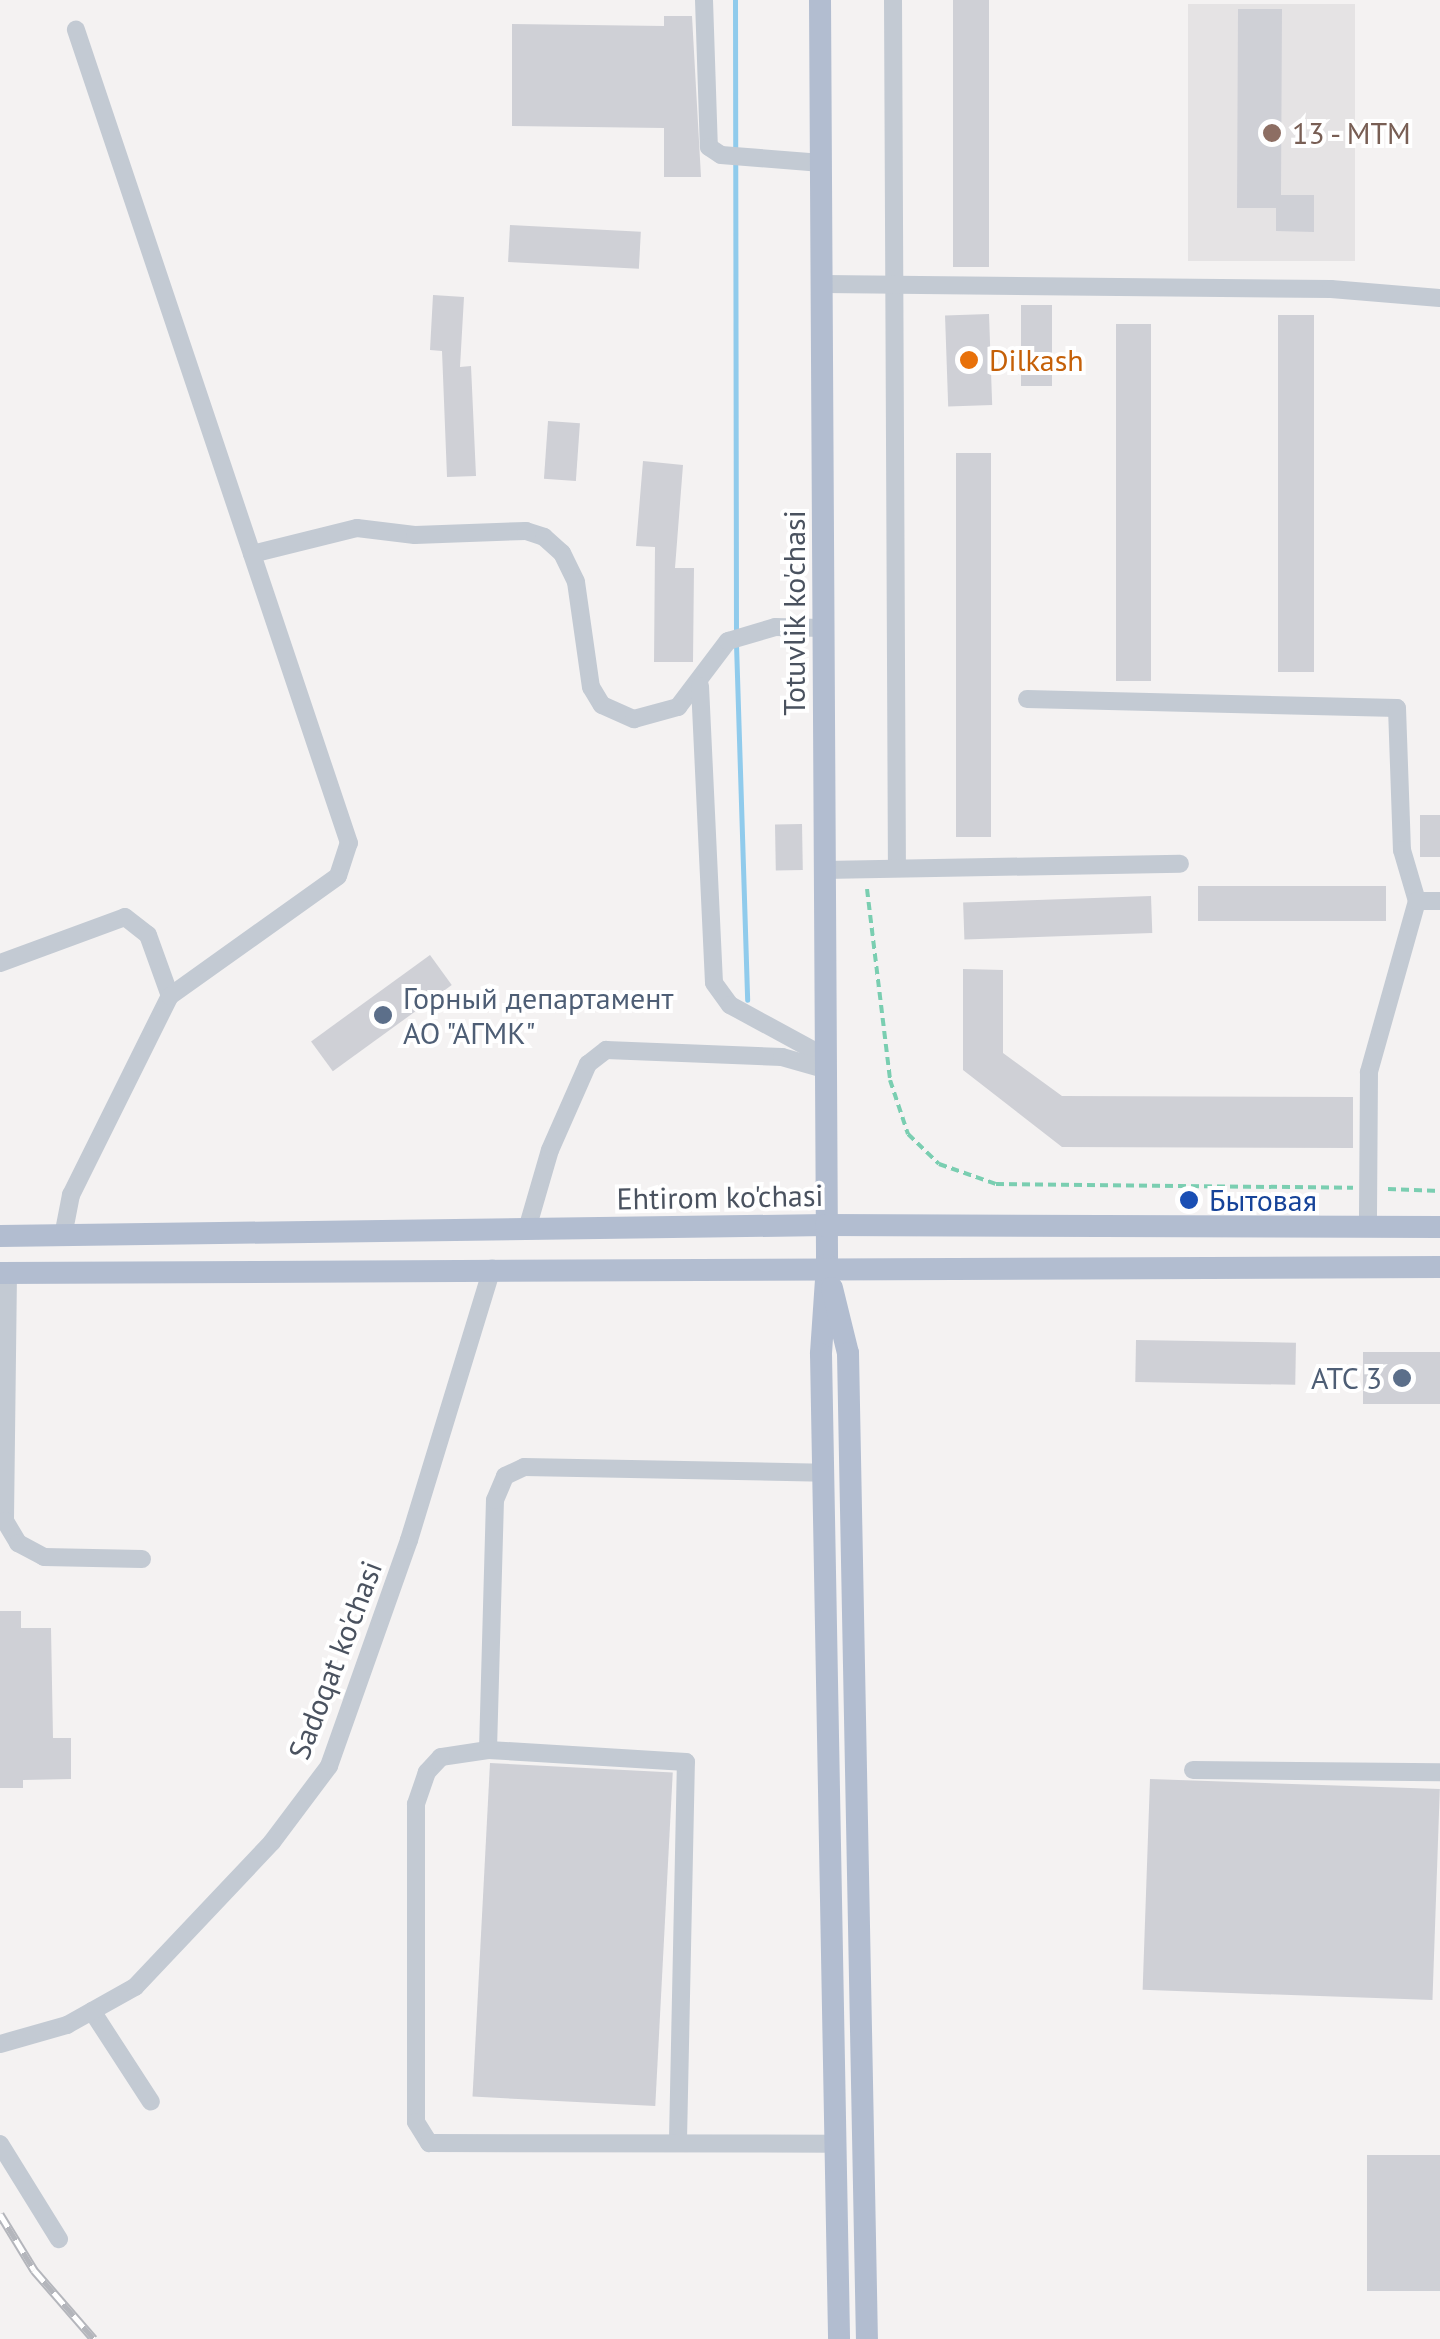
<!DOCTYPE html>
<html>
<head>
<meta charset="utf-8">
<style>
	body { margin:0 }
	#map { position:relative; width:1440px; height:2339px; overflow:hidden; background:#f4f2f2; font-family:"PT Sans",sans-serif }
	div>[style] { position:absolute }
	.education>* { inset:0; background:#e5e3e4; transform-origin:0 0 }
	.stream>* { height:5px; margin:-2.5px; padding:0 2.5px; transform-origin:2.5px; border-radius:2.5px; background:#90cbec }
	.building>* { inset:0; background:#cfd0d6; transform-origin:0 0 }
	.path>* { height:4px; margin-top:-2px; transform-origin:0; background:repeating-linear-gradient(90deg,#7aceb1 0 8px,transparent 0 13px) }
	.minor>* { height:18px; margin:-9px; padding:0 9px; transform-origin:9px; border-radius:9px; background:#c3cad3 }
	.major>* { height:22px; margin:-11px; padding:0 11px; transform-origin:11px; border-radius:11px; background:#b2bdd0 }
	.rail>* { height:9px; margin-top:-4.5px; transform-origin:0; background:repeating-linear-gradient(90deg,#fff 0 15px,#b4b6bc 0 30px); box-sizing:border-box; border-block:2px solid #b4b6bc }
	.dots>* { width:28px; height:28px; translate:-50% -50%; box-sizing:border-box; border:5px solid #fff; border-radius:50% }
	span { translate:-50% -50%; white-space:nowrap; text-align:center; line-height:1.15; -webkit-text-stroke:8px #fff; paint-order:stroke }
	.education-label { font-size:30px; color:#785e54 }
	.left { translate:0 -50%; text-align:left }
	.food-label { font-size:30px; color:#c56008 }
	.street-label { font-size:30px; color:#4a525f }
	.service-label { font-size:30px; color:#4e5e75 }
	.right { translate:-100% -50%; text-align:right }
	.transit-label { font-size:30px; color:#164399 }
</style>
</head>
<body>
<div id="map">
	<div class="education">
		<div style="left:1355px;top:4px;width:257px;height:167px;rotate:90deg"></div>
	</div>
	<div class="stream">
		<div style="left:735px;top:0;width:633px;rotate:89.91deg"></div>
		<div style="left:736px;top:644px;width:356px;rotate:88.2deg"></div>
	</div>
	<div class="building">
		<div style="left:953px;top:0;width:36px;height:267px"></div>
		<div style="clip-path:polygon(1238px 9px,1282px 9px,1281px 195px,1314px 195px,1314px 232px,1276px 231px,1276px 208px,1237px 208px)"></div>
		<div style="clip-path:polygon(664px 16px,692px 16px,701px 177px,664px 177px,664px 128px,512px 126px,512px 24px,664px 26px)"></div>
		<div style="left:510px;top:225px;width:131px;height:37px;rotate:3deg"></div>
		<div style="clip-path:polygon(433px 295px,464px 297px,460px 367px,471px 366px,476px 476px,447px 477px,442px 351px,430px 350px)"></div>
		<div style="left:1021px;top:305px;width:31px;height:81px"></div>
		<div style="left:989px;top:314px;width:91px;height:44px;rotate:88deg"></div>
		<div style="left:1278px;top:315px;width:36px;height:357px"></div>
		<div style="left:1116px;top:324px;width:35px;height:357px"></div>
		<div style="left:548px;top:421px;width:32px;height:58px;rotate:4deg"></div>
		<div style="left:956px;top:453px;width:35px;height:384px"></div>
		<div style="clip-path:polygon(643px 461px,683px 465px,675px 568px,694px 568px,693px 662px,654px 662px,655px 547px,636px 546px)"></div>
		<div style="left:1420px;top:815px;width:20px;height:42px"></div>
		<div style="left:802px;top:824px;width:46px;height:27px;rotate:89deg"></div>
		<div style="left:1198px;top:886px;width:188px;height:35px"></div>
		<div style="left:1151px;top:896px;width:37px;height:188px;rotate:88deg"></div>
		<div style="left:430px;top:955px;width:37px;height:147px;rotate:54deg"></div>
		<div style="clip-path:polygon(963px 969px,1003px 970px,1003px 1053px,1062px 1096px,1353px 1097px,1353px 1148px,1062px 1147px,963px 1070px)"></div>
		<div style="left:1136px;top:1340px;width:160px;height:42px;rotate:1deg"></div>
		<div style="left:1363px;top:1352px;width:77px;height:52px"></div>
		<div style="clip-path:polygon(0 1611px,21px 1611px,21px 1628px,51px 1628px,53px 1738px,71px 1738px,71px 1779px,23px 1780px,23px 1788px,0 1788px)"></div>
		<div style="left:490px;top:1763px;width:183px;height:334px;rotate:3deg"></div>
		<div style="left:1150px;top:1779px;width:290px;height:211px;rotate:2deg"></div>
		<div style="left:1367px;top:2155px;width:73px;height:136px"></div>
	</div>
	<div class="path">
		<div style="left:867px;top:889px;width:192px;rotate:83.1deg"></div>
		<div style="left:890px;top:1080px;width:57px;rotate:71.6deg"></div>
		<div style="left:908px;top:1134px;width:43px;rotate:44.1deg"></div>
		<div style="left:939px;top:1164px;width:60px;rotate:19.3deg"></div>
		<div style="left:996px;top:1184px;width:357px;rotate:0.6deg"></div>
		<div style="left:1388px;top:1189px;width:52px;rotate:2.2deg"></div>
	</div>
	<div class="minor">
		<div style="left:704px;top:0;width:147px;rotate:88.1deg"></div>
		<div style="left:709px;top:147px;width:14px;rotate:34deg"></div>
		<div style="left:721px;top:155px;width:101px;rotate:4.5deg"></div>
		<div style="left:893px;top:0;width:868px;rotate:89.74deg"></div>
		<div style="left:824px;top:284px;width:507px;rotate:0.57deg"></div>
		<div style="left:1331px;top:289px;width:109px;rotate:4.7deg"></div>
		<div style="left:252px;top:554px;width:108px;rotate:-13.9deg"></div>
		<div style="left:357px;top:528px;width:58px;rotate:6.9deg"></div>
		<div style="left:415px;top:535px;width:111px;rotate:-2.1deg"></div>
		<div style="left:526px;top:531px;width:19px;rotate:18deg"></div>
		<div style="left:544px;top:537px;width:24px;rotate:42deg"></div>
		<div style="left:562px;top:553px;width:32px;rotate:64deg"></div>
		<div style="left:576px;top:582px;width:106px;rotate:81.9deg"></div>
		<div style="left:591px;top:687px;width:21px;rotate:59deg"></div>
		<div style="left:602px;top:705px;width:35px;rotate:24deg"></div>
		<div style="left:634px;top:719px;width:46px;rotate:-15.3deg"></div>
		<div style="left:678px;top:707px;width:83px;rotate:-52.9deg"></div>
		<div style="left:728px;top:641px;width:49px;rotate:-16.6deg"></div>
		<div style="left:775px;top:627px;width:49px;rotate:1.2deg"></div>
		<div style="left:700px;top:686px;width:297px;rotate:87.3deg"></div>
		<div style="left:714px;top:983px;width:27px;rotate:54deg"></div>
		<div style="left:730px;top:1005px;width:107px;rotate:28.5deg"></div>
		<div style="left:1027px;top:699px;width:370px;rotate:1.4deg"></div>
		<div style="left:1397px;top:708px;width:142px;rotate:88deg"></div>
		<div style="left:1402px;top:850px;width:53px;rotate:73.6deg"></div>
		<div style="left:1417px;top:901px;width:178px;rotate:105.7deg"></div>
		<div style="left:1369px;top:1072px;width:155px;rotate:90.4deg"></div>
		<div style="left:824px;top:870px;width:356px;rotate:-1deg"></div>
		<div style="left:1417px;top:901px;width:23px"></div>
		<div style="left:0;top:963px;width:133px;rotate:-20.2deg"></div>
		<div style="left:125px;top:917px;width:29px;rotate:38deg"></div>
		<div style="left:148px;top:935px;width:65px;rotate:70.2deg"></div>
		<div style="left:527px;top:1229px;width:82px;rotate:-73.8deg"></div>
		<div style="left:550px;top:1150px;width:94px;rotate:-66.2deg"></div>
		<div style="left:588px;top:1064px;width:23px;rotate:-38deg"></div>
		<div style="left:606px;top:1050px;width:176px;rotate:2.3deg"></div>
		<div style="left:782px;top:1057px;width:44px;rotate:15.9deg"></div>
		<div style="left:63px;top:1236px;width:42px;rotate:-79deg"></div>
		<div style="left:71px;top:1195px;width:222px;rotate:-63.6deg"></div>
		<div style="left:170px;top:996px;width:206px;rotate:-35.5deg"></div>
		<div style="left:338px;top:876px;width:35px;rotate:-72deg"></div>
		<div style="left:349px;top:843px;width:858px;rotate:-108.56deg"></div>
		<div style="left:8px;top:1273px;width:248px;rotate:90.7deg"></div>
		<div style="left:5px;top:1521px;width:26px;rotate:59deg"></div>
		<div style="left:18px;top:1543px;width:30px;rotate:28deg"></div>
		<div style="left:44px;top:1557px;width:98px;rotate:1.2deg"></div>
		<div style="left:488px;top:1750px;width:250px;rotate:-88.4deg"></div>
		<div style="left:495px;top:1500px;width:26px;rotate:-67deg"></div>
		<div style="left:505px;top:1476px;width:21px;rotate:-25deg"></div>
		<div style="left:524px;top:1467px;width:299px;rotate:1.1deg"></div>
		<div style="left:1193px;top:1770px;width:247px;rotate:0.5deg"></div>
		<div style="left:92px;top:2011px;width:108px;rotate:57deg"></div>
		<div style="left:0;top:2044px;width:70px;rotate:-15.8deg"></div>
		<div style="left:67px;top:2025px;width:78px;rotate:-29.2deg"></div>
		<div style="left:135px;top:1987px;width:199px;rotate:-46.6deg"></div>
		<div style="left:272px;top:1842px;width:95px;rotate:-53.1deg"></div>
		<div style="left:329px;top:1766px;width:240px;rotate:-70.5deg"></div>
		<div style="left:409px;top:1540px;width:284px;rotate:-73deg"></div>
		<div style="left:678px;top:2140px;width:378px;rotate:-88.8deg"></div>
		<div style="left:686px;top:1762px;width:198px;rotate:-176.5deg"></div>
		<div style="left:488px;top:1750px;width:48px;rotate:171.5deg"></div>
		<div style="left:441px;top:1757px;width:21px;rotate:133deg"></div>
		<div style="left:427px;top:1772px;width:34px;rotate:109deg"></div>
		<div style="left:416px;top:1804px;width:318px;rotate:90deg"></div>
		<div style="left:416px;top:2122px;width:25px;rotate:58deg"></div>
		<div style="left:429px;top:2143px;width:407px;rotate:0.1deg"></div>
		<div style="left:0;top:2144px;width:112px;rotate:58.2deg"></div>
	</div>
	<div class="major">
		<div style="left:820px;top:0;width:1265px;rotate:89.68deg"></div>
		<div style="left:827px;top:1265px;width:89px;rotate:93.9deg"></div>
		<div style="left:821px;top:1354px;width:985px;rotate:88.95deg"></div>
		<div style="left:0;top:1236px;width:826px;rotate:-0.76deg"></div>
		<div style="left:826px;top:1225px;width:614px;rotate:0.19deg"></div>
		<div style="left:0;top:1273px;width:1440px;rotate:-0.24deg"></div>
		<div style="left:832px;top:1288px;width:67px;rotate:76.2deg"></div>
		<div style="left:848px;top:1353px;width:986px;rotate:88.9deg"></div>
	</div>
	<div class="rail">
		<div style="left:0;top:2214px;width:66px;rotate:58.7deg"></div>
		<div style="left:34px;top:2270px;width:91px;rotate:49deg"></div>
	</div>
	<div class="dots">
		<div style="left:1272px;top:133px;background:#8d6e63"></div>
		<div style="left:969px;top:360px;background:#e8710a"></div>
		<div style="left:383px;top:1015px;background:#5c6f8a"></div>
		<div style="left:1189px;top:1200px;background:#1a4fb4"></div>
		<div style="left:1402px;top:1378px;background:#5c6f8a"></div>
	</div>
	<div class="education-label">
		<span class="left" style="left:1292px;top:133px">13 - MTM</span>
	</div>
	<div class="food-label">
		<span class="left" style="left:989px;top:360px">Dilkash</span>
	</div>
	<div class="street-label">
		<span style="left:794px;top:613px;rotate:-90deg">Totuvlik ko'chasi</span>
		<span style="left:720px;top:1197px;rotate:-1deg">Ehtirom ko'chasi</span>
		<span style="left:335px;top:1660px;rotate:-69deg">Sadoqat ko'chasi</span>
	</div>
	<div class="service-label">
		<span class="left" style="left:403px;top:1015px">Горный департамент<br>АО "АГМК"</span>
		<span class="right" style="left:1382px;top:1378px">АТС 3</span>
	</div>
	<div class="transit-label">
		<span class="left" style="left:1209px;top:1200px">Бытовая</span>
	</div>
</div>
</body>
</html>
